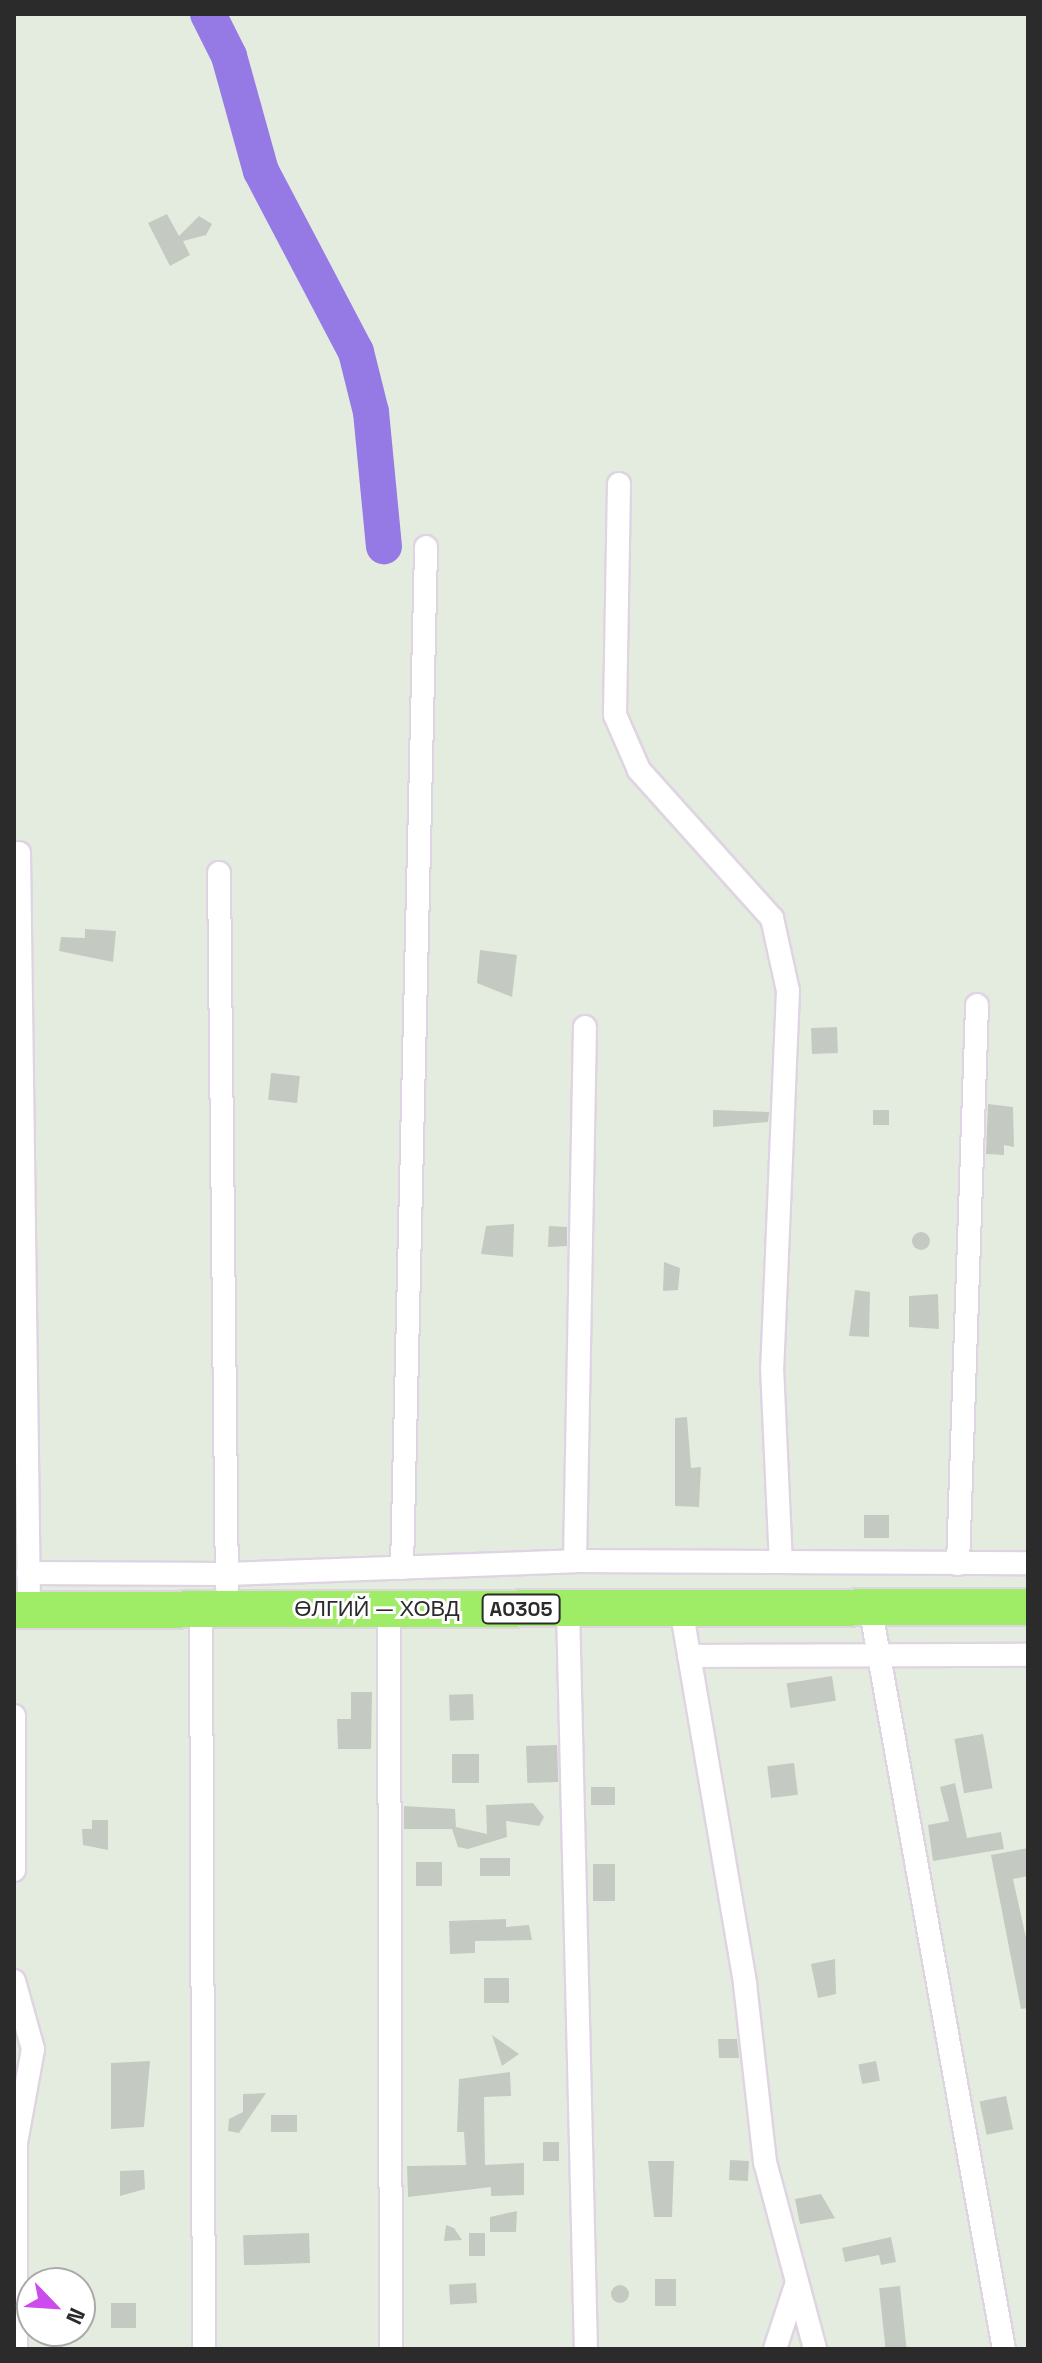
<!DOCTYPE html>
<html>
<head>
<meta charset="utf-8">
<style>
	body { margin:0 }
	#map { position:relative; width:1042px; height:2363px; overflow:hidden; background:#e4ecdf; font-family:"Space Grotesk",sans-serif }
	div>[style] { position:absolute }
	.river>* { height:36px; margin:-18px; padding:0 18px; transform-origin:18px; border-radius:18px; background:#957ae5 }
	.building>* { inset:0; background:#c4cac1; transform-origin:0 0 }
	.round { border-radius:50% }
	.roads { filter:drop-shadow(2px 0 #dfd4e2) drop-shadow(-2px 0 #dfd4e2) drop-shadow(0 2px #dfd4e2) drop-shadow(0 -2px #dfd4e2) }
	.minor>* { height:22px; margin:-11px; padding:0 11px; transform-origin:11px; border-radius:11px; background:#fff }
	.trunk>* { height:36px; margin:-18px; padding:0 18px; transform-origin:18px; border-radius:18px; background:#9fec66 }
	span { translate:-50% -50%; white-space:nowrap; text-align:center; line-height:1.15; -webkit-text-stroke:6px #fff; paint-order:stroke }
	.shield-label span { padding:2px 6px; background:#fff; border:2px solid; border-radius:6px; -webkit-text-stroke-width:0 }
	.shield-label { font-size:20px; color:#2b2b2b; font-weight:700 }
	.street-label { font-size:22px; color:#2b2b2b }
	.frame { position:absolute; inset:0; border:16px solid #2b2b2b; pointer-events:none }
	.north { position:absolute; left:16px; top:2267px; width:80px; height:80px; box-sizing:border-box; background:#fff; border:2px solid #aaa; border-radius:50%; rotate:115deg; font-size:22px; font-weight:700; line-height:32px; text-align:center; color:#2b2b2b }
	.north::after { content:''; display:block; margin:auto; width:28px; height:36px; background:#cc4bec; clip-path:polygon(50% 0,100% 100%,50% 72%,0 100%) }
</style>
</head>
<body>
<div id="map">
	<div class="river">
		<div style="left:208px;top:14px;width:47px;rotate:63.4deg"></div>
		<div style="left:229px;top:56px;width:119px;rotate:74.5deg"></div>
		<div style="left:261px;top:171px;width:204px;rotate:62.3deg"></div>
		<div style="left:356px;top:352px;width:62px;rotate:76deg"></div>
		<div style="left:371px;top:412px;width:135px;rotate:84.5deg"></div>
	</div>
	<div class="building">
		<div style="clip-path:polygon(167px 214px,179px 236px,199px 216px,212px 224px,206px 235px,183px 241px,190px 255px,170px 266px,148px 223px)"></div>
		<div style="clip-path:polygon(85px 929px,116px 931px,113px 962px,59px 951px,61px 937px,85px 938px)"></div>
		<div style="clip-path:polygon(480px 950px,517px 955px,512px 997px,477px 983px)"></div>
		<div style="left:837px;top:1027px;width:26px;height:26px;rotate:88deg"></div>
		<div style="left:271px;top:1073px;width:29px;height:27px;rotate:6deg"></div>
		<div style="clip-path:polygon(988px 1104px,1013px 1107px,1014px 1147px,1004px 1145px,1004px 1155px,986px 1154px)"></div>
		<div style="clip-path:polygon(713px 1110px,769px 1112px,768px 1122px,713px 1127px)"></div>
		<div style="left:873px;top:1110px;width:16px;height:15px"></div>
		<div style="clip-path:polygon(514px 1224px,513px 1257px,481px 1254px,486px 1226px)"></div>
		<div style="clip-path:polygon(549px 1226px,567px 1227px,567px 1246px,548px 1247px)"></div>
		<div class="round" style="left:912px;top:1232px;width:18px;height:18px"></div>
		<div style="clip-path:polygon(664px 1262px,680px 1268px,678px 1290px,663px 1291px)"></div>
		<div style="clip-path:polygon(855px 1290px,870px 1292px,869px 1337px,849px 1336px)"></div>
		<div style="clip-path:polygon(938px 1294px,939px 1329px,909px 1327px,909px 1296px)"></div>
		<div style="clip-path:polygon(687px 1417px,691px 1468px,701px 1467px,699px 1507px,675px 1506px,675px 1418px)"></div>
		<div style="left:864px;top:1515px;width:25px;height:23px"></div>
		<div style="left:832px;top:1676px;width:25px;height:46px;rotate:81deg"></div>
		<div style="clip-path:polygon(351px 1692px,372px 1692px,371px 1749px,338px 1749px,337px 1719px,351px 1719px)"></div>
		<div style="left:473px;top:1694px;width:26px;height:24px;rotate:88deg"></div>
		<div style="left:983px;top:1734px;width:55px;height:29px;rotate:80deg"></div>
		<div style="left:557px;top:1745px;width:37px;height:31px;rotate:88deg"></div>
		<div style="left:479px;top:1754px;width:29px;height:27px;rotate:90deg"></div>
		<div style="left:794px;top:1763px;width:32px;height:27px;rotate:83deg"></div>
		<div style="clip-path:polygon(955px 1783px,967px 1838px,1001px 1832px,1004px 1849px,933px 1861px,928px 1825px,949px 1821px,940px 1787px)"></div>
		<div style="left:591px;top:1787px;width:24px;height:18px"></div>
		<div style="clip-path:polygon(533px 1803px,544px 1817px,539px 1826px,506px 1821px,507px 1837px,468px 1849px,458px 1847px,452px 1829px,404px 1829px,404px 1806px,455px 1809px,456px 1827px,487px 1834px,486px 1805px)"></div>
		<div style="clip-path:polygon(92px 1820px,108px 1820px,108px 1850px,83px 1845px,82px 1829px,92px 1829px)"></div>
		<div style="clip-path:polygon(1028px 1848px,1028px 1876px,1013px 1879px,1028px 1947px,1028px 2008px,1021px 2009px,991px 1855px)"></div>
		<div style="left:510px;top:1858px;width:18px;height:30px;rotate:90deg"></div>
		<div style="left:416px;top:1862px;width:26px;height:24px"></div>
		<div style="left:593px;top:1864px;width:22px;height:37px"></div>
		<div style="clip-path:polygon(506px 1919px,506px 1927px,529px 1925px,532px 1940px,475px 1941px,475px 1953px,450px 1954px,449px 1921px)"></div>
		<div style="clip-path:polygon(835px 1959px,836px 1994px,818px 1998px,811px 1964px)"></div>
		<div style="left:484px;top:1978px;width:25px;height:25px"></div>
		<div style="clip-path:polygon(492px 2035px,519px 2054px,502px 2066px)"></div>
		<div style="clip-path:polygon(718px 2039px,737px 2039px,739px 2058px,719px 2058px)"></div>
		<div style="clip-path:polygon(150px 2061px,144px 2127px,111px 2129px,111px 2063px)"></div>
		<div style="left:876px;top:2061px;width:20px;height:18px;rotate:79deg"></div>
		<div style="clip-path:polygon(510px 2072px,511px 2096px,484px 2097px,485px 2165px,524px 2163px,524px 2195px,491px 2196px,491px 2187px,408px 2197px,407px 2166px,466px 2165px,464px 2132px,457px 2132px,459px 2079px)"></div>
		<div style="clip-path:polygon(266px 2093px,239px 2133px,228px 2131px,229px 2119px,243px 2112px,243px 2094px)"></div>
		<div style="left:1006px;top:2096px;width:34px;height:27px;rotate:78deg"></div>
		<div style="left:271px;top:2115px;width:26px;height:17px"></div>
		<div style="left:543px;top:2142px;width:16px;height:19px"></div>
		<div style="left:730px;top:2160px;width:19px;height:20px;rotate:3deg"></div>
		<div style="clip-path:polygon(648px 2161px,674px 2161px,672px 2217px,654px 2217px)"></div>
		<div style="clip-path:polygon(144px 2170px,145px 2189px,120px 2196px,120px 2171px)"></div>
		<div style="clip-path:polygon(821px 2194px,835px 2218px,800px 2224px,795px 2199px)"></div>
		<div style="clip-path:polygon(517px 2211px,516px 2232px,490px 2232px,490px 2217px)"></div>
		<div style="clip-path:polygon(446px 2225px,454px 2228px,462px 2240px,444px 2241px)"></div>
		<div style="left:309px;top:2233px;width:30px;height:66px;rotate:88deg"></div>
		<div style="left:469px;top:2233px;width:16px;height:23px"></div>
		<div style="clip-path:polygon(891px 2237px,896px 2262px,881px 2265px,879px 2255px,845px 2262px,842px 2248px)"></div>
		<div style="left:655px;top:2279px;width:21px;height:27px"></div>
		<div style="left:476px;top:2283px;width:20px;height:27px;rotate:87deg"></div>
		<div class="round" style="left:611px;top:2285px;width:18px;height:18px"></div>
		<div style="left:900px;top:2286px;width:63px;height:21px;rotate:84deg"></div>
		<div style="left:111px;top:2303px;width:25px;height:25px"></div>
	</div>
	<div class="roads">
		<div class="minor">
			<div style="left:619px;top:484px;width:231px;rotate:91deg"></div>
			<div style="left:615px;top:715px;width:60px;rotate:66.4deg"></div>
			<div style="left:639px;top:770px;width:199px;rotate:48.1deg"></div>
			<div style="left:772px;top:918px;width:75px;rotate:77.6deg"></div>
			<div style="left:788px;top:991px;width:376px;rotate:92.4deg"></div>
			<div style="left:772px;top:1367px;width:195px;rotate:87.4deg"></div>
			<div style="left:19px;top:853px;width:757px;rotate:89.24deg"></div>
			<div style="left:219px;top:873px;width:714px;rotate:89.36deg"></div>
			<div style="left:575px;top:1561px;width:534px;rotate:-88.93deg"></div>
			<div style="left:958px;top:1564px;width:559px;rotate:-88.05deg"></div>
			<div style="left:402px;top:1568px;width:1021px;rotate:-88.65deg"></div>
			<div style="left:28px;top:1573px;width:199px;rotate:0.3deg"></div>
			<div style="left:227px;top:1574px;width:348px;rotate:-2.1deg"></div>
			<div style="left:575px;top:1561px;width:453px;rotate:0.3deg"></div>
			<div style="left:870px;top:1606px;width:755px;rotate:79.78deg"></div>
			<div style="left:681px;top:1608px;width:381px;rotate:80.3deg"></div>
			<div style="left:745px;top:1984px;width:179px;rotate:83.6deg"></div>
			<div style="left:765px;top:2162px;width:194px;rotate:75deg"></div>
			<div style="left:389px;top:1609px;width:740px;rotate:89.85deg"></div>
			<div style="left:568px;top:1609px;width:740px;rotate:88.61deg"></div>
			<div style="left:201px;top:1610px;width:739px;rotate:89.77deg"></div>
			<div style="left:689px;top:1656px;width:339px;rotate:-0.2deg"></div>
			<div style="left:14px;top:1716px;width:154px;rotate:90deg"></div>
			<div style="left:14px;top:1981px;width:71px;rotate:74.4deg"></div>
			<div style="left:33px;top:2049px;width:96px;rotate:100.3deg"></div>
			<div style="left:16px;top:2143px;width:206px;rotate:90deg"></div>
			<div style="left:775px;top:2349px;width:67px;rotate:-71.8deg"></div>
		</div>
		<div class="trunk">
			<div style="left:14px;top:1610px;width:1014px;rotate:-0.17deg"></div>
		</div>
	</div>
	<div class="shield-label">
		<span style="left:521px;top:1609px">A0305</span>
	</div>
	<div class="street-label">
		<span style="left:377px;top:1609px">ӨЛГИЙ — ХОВД</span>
	</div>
	<div class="frame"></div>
	<div class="north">N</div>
</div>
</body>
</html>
